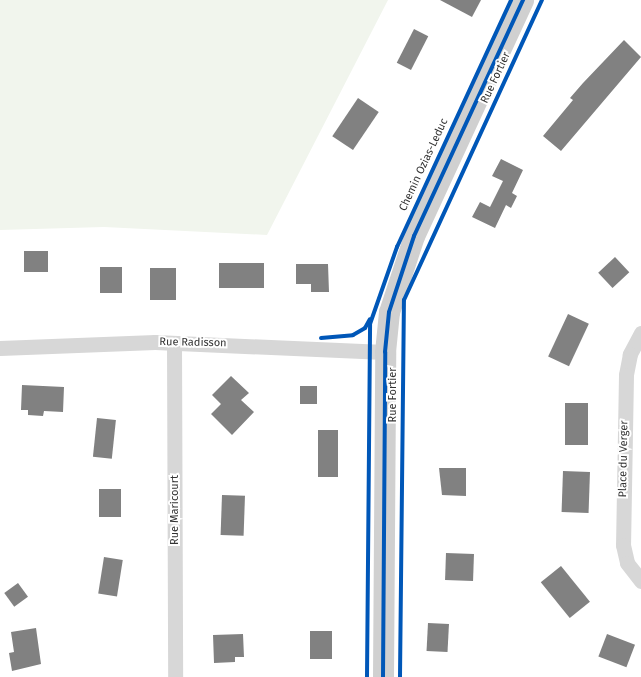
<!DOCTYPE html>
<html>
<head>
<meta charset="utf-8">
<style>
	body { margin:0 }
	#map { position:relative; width:641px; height:677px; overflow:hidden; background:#fff; font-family:"Fira Sans",sans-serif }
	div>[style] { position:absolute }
	.green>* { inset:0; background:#f1f5ed }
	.building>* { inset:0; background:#818181; transform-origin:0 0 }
	.street>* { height:15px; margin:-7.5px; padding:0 7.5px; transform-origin:7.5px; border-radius:7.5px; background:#d7d7d7 }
	.secondary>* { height:21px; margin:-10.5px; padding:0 10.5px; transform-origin:10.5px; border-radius:10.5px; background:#d0d0d0 }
	.cycleway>* { height:4px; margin:-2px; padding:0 2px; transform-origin:2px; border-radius:2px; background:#0057b8 }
	span { translate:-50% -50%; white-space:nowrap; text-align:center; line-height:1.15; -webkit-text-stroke:4px #fff; paint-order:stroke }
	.street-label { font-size:11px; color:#333 }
</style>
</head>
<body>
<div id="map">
	<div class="green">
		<div style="clip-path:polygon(0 0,388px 0,267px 235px,104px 227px,0 230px)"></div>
	</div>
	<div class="building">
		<div style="clip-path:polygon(440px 0,481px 0,472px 17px)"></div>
		<div style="left:414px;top:29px;width:16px;height:38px;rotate:27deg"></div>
		<div style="clip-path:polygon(624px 40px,641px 57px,561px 151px,543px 136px,573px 100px,570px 98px,583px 83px)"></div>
		<div style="left:358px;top:98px;width:25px;height:46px;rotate:34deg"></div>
		<div style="clip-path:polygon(501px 159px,523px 170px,512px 193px,517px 196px,511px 208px,506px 205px,495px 228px,472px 217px,480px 202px,490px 207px,503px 181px,492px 176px)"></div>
		<div style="left:24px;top:251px;width:24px;height:21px"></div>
		<div style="left:615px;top:257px;width:21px;height:23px;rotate:47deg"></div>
		<div style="left:219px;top:263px;width:45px;height:25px"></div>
		<div style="clip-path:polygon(296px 264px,328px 264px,329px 292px,311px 292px,311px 284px,296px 284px)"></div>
		<div style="left:100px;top:267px;width:22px;height:26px"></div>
		<div style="left:150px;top:268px;width:26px;height:32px"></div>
		<div style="left:568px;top:314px;width:23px;height:47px;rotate:25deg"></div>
		<div style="clip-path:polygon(231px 376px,249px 393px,241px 400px,254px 412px,232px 435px,211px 414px,221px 404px,212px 395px)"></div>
		<div style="clip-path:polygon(22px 385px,64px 387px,63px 412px,44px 411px,43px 416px,28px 415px,28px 410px,21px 410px)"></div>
		<div style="left:300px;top:386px;width:17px;height:18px"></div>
		<div style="left:565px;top:403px;width:23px;height:42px"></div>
		<div style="left:97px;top:418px;width:19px;height:39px;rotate:6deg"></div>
		<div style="left:318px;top:430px;width:20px;height:47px"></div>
		<div style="clip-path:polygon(439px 468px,466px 468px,466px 496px,442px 495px)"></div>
		<div style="left:563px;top:471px;width:27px;height:41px;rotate:2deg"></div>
		<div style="left:99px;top:489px;width:22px;height:28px"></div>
		<div style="left:222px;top:495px;width:23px;height:40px;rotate:2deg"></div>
		<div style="left:446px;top:553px;width:28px;height:27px;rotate:2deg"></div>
		<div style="left:104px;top:557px;width:19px;height:37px;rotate:9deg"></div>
		<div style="left:561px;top:566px;width:46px;height:26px;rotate:51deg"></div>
		<div style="left:18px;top:583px;width:17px;height:17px;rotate:54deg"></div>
		<div style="left:428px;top:623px;width:21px;height:28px;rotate:3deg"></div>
		<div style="clip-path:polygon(36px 628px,41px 664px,12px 671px,9px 653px,14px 652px,11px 632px)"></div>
		<div style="left:310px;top:631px;width:22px;height:28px"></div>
		<div style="clip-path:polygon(243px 634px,244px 657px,235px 657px,235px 662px,214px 663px,213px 635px)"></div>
		<div style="left:607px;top:634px;width:30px;height:24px;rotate:21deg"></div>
	</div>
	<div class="street">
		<div style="left:641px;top:333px;width:24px;rotate:118deg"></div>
		<div style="left:630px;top:354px;width:21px;rotate:101deg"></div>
		<div style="left:626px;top:375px;width:170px;rotate:91deg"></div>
		<div style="left:623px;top:545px;width:18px;rotate:77deg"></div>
		<div style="left:627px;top:563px;width:23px;rotate:52deg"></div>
		<div style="left:174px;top:343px;width:334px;rotate:89.8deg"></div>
		<div style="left:0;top:348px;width:155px;rotate:-2.2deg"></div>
		<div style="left:155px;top:342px;width:230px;rotate:2.5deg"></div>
	</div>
	<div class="secondary">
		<div style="left:383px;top:677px;width:325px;rotate:-89.6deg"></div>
		<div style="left:385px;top:352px;width:40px;rotate:-84.3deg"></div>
		<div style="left:389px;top:312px;width:80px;rotate:-71.8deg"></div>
		<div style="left:414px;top:236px;width:260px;rotate:-65.2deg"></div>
	</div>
	<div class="cycleway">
		<div style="left:321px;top:338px;width:32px;rotate:-5deg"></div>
		<div style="left:353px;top:335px;width:14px;rotate:-30deg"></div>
		<div style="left:365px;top:328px;width:10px;rotate:-61deg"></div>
		<div style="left:367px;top:677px;width:353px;rotate:-89.5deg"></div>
		<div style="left:370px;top:324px;width:82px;rotate:-70.7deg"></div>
		<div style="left:397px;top:247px;width:272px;rotate:-65.2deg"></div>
		<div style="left:383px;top:677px;width:325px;rotate:-89.6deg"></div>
		<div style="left:385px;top:352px;width:40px;rotate:-84.3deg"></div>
		<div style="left:389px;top:312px;width:80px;rotate:-71.8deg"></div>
		<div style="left:414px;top:236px;width:260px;rotate:-65.2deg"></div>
		<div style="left:400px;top:677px;width:377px;rotate:-89.4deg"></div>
		<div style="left:404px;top:300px;width:330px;rotate:-65.3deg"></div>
	</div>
	<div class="street-label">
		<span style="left:496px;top:78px;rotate:-65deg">Rue Fortier</span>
		<span style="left:424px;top:165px;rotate:-65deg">Chemin Ozias-Leduc</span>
		<span style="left:193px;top:343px;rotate:1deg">Rue Radisson</span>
		<span style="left:393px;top:395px;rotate:-90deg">Rue Fortier</span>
		<span style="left:624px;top:459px;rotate:-89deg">Place du Verger</span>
		<span style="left:175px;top:510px;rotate:-90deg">Rue Maricourt</span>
	</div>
</div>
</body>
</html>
